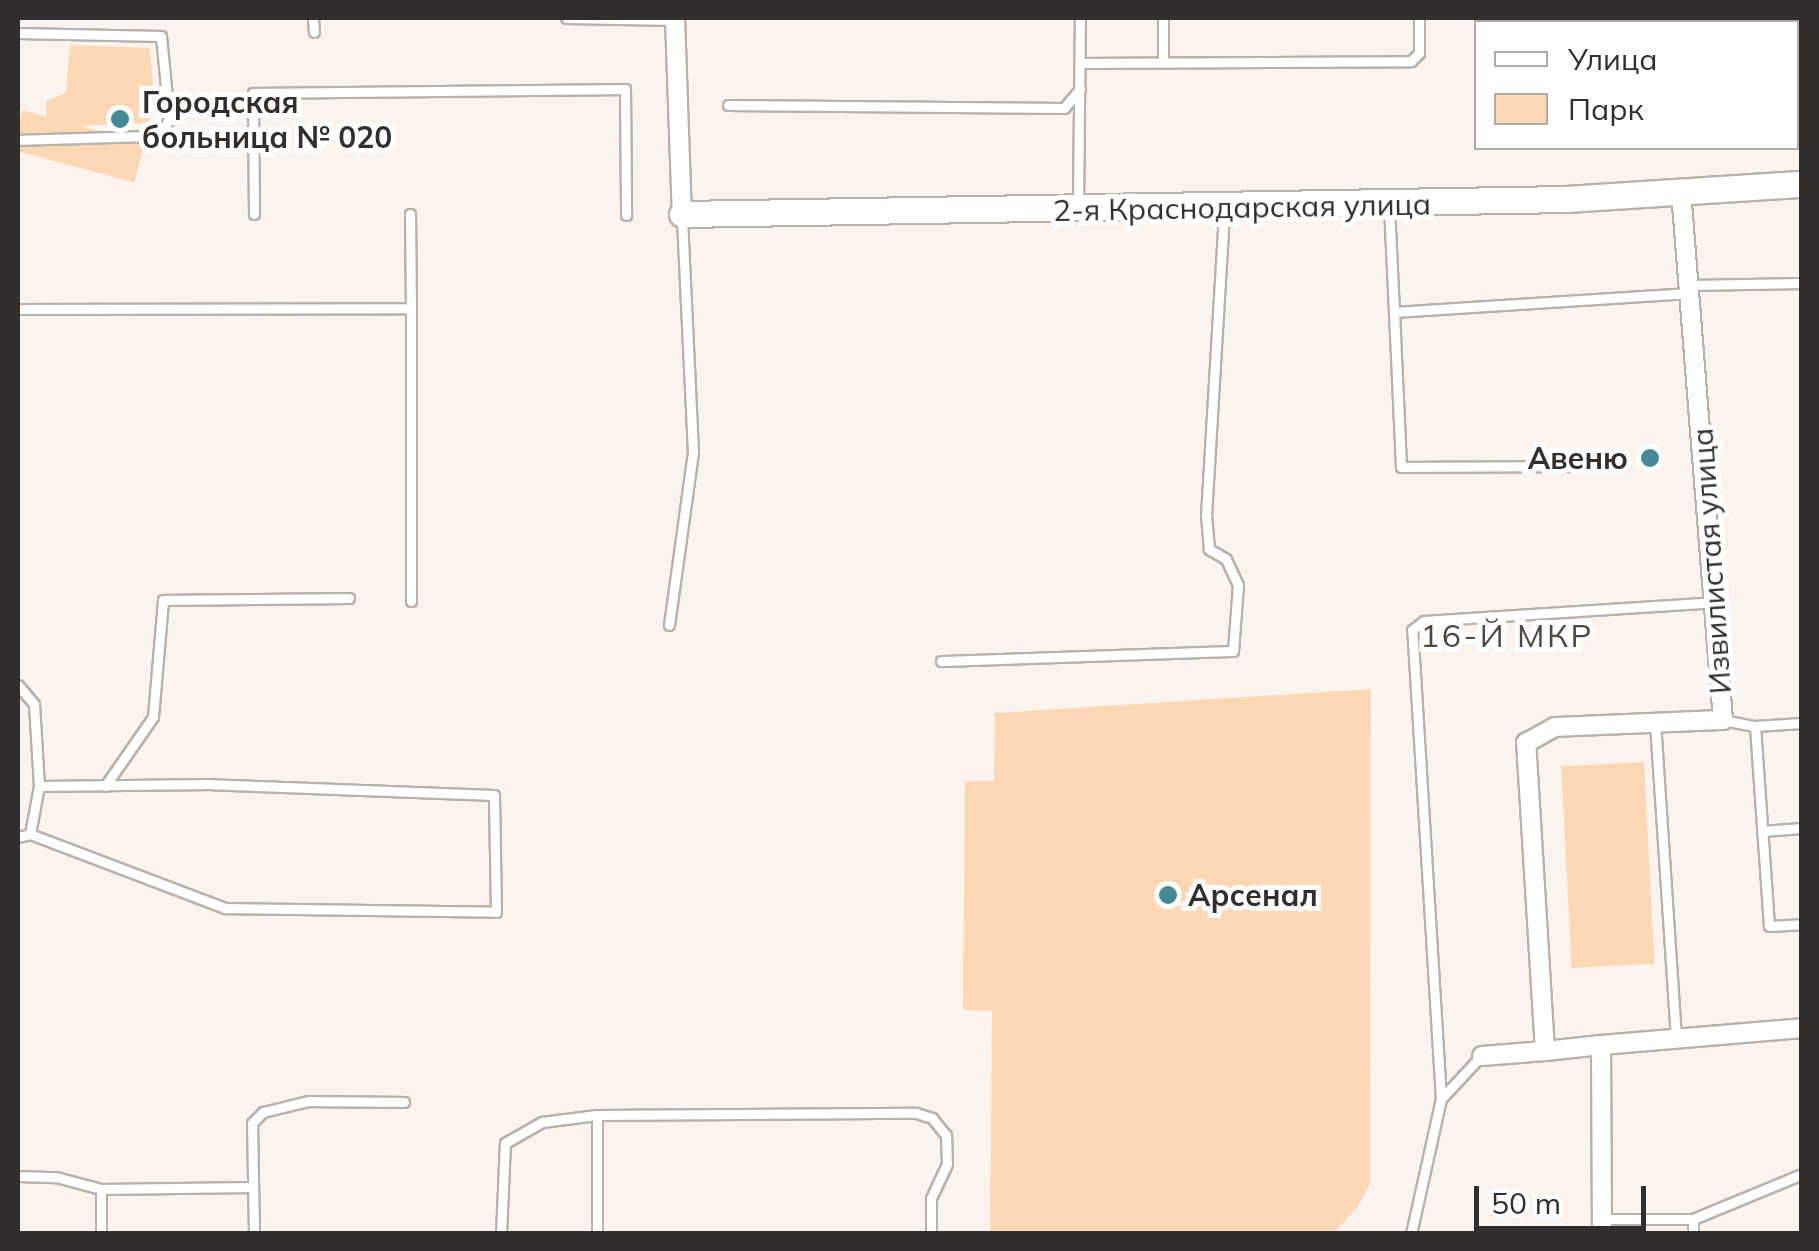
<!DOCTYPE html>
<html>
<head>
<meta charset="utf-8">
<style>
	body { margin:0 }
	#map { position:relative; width:1819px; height:1251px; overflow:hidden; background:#faf3ee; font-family:Mulish,sans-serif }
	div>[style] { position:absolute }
	.green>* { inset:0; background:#fed8b5; transform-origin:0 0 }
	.roads { filter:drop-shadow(2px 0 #b8b2ad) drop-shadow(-2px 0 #b8b2ad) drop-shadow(0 2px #b8b2ad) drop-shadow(0 -2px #b8b2ad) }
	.lane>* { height:9px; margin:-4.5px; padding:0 4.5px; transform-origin:4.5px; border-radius:4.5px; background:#fff }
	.street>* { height:18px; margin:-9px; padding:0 9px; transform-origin:9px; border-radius:9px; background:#fff }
	.secondary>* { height:25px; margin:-12.5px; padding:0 12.5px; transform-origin:12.5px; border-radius:12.5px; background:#fff }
	.dots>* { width:28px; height:28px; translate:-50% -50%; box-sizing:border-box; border:5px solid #fff; border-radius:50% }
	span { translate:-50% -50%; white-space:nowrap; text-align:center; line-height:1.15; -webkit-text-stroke:10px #fff; paint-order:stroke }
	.poi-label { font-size:30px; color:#312e2c; font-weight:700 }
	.left { translate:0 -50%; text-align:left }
	.right { translate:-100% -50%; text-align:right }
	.street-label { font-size:30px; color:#312e2c }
	.neighbourhood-label { font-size:32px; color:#4d4843; letter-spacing:2.5px }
	.frame { position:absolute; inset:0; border:20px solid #312e2c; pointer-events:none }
	.legend { position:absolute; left:1474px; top:20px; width:325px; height:130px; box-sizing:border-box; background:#fff; border:2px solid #adabab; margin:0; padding:12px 18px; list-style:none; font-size:30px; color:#312e2c }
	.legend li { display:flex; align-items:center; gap:20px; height:50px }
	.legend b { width:50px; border:2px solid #adabab }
	.scale { position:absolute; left:1474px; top:1186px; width:172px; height:45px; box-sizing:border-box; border:5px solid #312e2c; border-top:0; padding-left:12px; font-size:30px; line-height:35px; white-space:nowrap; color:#312e2c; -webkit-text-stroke:8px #fff; paint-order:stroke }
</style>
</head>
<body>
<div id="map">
	<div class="green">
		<div style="clip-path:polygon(70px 45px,150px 48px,155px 113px,147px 123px,47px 127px,46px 101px,66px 93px)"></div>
		<div style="left:145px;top:143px;width:41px;height:127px;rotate:105deg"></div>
		<div style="clip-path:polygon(1371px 689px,1370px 1184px,1357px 1208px,1334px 1233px,990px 1233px,992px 1011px,963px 1010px,965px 781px,994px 781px,995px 713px)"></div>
		<div style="left:1644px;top:762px;width:202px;height:83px;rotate:87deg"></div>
	</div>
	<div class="roads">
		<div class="lane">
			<div style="left:313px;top:18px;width:14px;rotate:86deg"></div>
			<div style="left:566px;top:18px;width:108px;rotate:1.1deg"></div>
			<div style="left:18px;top:33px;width:143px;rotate:1.2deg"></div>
			<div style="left:161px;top:36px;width:82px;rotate:84.4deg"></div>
			<div style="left:169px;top:118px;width:13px;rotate:113deg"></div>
			<div style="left:164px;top:130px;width:14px;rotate:155deg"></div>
			<div style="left:151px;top:136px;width:133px;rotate:178.3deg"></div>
			<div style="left:1796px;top:59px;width:6px"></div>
			<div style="left:1163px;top:62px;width:44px;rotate:-90deg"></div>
			<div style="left:1080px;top:63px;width:331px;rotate:-0.3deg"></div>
			<div style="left:1411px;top:61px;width:11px;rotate:-45deg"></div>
			<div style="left:1419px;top:53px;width:35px;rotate:-90deg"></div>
			<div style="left:728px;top:105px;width:336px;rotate:0.5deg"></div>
			<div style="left:1064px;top:108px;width:25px;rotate:-50deg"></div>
			<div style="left:1078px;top:203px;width:185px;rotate:-89.4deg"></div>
			<div style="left:1389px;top:206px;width:106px;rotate:87.3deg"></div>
			<div style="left:1394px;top:312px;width:296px;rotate:-3.7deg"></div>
			<div style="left:254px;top:214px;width:121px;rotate:-90.5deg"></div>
			<div style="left:253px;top:93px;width:372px;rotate:-0.6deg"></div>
			<div style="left:625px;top:89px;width:126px;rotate:89.5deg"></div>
			<div style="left:1689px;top:285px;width:113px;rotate:-1deg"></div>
			<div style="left:411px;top:308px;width:293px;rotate:90deg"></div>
			<div style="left:18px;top:309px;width:393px;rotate:-0.1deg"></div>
			<div style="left:411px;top:308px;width:94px;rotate:-90.6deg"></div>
			<div style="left:1394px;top:312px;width:155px;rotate:87.4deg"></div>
			<div style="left:1401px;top:467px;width:220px;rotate:-0.3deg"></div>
			<div style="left:669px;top:625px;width:175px;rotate:-82.1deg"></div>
			<div style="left:693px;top:452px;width:235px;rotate:-92.7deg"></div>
			<div style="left:941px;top:661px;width:292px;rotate:-2deg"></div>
			<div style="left:1233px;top:651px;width:66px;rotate:-85.7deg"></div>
			<div style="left:1238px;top:585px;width:29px;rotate:-115deg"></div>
			<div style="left:1226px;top:559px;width:20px;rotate:-150deg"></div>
			<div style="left:1209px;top:549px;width:33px;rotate:-95deg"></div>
			<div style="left:1206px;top:516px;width:308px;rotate:-86.6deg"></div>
			<div style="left:18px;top:685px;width:25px;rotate:50deg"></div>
			<div style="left:34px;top:704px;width:82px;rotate:86.5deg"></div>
			<div style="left:39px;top:786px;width:49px;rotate:100.6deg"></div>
			<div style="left:1723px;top:720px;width:33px;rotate:11deg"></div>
			<div style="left:1755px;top:726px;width:200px;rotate:86deg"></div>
			<div style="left:1769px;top:926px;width:33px;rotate:-3deg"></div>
			<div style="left:1655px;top:722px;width:318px;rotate:86.2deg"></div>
			<div style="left:1755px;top:726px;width:47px;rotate:-3.7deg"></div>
			<div style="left:105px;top:786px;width:84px;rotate:-55.2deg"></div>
			<div style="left:153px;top:717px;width:117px;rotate:-85.1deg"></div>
			<div style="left:163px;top:600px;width:186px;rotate:-0.6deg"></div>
			<div style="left:1762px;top:831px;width:40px;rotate:-4.3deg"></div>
			<div style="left:18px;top:837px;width:12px;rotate:-14deg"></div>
			<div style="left:30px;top:834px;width:209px;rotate:20.8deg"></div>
			<div style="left:225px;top:908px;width:271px;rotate:0.8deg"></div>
			<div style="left:496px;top:912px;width:117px;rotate:-91deg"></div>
			<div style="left:494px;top:795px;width:283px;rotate:-177.8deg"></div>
			<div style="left:211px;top:784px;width:172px;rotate:179.3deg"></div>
			<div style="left:1441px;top:1099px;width:470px;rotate:-93.5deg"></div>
			<div style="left:1412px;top:630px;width:15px;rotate:-37deg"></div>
			<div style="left:1424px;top:621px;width:293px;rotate:-3.7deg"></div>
			<div style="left:597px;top:1115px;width:119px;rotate:90deg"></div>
			<div style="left:18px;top:1176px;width:38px;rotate:2deg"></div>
			<div style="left:56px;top:1177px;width:47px;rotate:14.9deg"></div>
			<div style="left:1602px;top:1219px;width:91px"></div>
			<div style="left:101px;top:1234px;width:45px;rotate:-90deg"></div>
			<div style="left:101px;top:1189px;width:152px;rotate:-0.8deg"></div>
			<div style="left:254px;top:1234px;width:111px;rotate:-91deg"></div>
			<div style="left:252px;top:1123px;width:16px;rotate:-45deg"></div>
			<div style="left:263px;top:1112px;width:46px;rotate:-13.7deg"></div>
			<div style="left:308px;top:1101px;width:96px;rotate:0.6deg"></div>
			<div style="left:501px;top:1234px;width:91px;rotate:-87.5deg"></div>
			<div style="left:505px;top:1143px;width:43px;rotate:-29.6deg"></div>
			<div style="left:542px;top:1122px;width:55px;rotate:-7.3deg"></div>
			<div style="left:597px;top:1115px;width:319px;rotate:-0.4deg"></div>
			<div style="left:916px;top:1113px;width:17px;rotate:17deg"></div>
			<div style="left:932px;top:1118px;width:22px;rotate:51deg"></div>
			<div style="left:946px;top:1135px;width:29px;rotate:88deg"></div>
			<div style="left:947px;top:1164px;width:38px;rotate:115deg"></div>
			<div style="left:931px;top:1199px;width:35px;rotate:90deg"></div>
			<div style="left:1411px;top:1234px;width:138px;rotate:-77.5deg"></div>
			<div style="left:1441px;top:1099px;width:59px;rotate:-47.1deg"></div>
			<div style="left:1693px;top:1234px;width:15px;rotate:-90deg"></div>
			<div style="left:1693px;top:1219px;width:118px;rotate:-22.4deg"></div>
		</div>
		<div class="street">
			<div style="left:675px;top:18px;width:196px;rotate:88deg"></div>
			<div style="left:1601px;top:1045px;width:202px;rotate:-4.8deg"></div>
			<div style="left:1482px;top:1056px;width:63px;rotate:-4.5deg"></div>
			<div style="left:1602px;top:1234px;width:189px;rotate:-90.3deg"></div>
			<div style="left:1601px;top:1045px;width:56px;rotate:173.9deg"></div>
			<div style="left:1545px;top:1051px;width:309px;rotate:-93.5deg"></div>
			<div style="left:1526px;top:743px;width:33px;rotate:-29deg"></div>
			<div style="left:1555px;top:727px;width:168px;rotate:-2.4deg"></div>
			<div style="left:1723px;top:720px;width:531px;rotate:-94.54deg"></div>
		</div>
		<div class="secondary">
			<div style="left:682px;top:214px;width:885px;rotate:-0.97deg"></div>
			<div style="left:1567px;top:199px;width:235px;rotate:-3.7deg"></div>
		</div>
	</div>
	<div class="dots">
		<div style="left:120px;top:119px;background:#468a99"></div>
		<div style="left:1650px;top:458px;background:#468a99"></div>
		<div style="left:1168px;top:895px;background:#468a99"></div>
	</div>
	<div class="poi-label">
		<span class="left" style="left:142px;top:119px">Городская<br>больница № 020</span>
		<span class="right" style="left:1628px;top:458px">Авеню</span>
		<span class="left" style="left:1188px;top:895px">Арсенал</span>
	</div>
	<div class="street-label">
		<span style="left:1242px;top:207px;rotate:-1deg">2-я Краснодарская улица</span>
		<span style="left:1711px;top:561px;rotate:-94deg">Извилистая улица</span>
	</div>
	<div class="neighbourhood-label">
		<span style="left:1507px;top:635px">16-Й МКР</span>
	</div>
	<div class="frame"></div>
	<ul class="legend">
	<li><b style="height:12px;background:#fff"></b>Улица</li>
	<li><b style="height:28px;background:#fed8b5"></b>Парк</li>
	</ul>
	<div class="scale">50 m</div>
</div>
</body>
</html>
